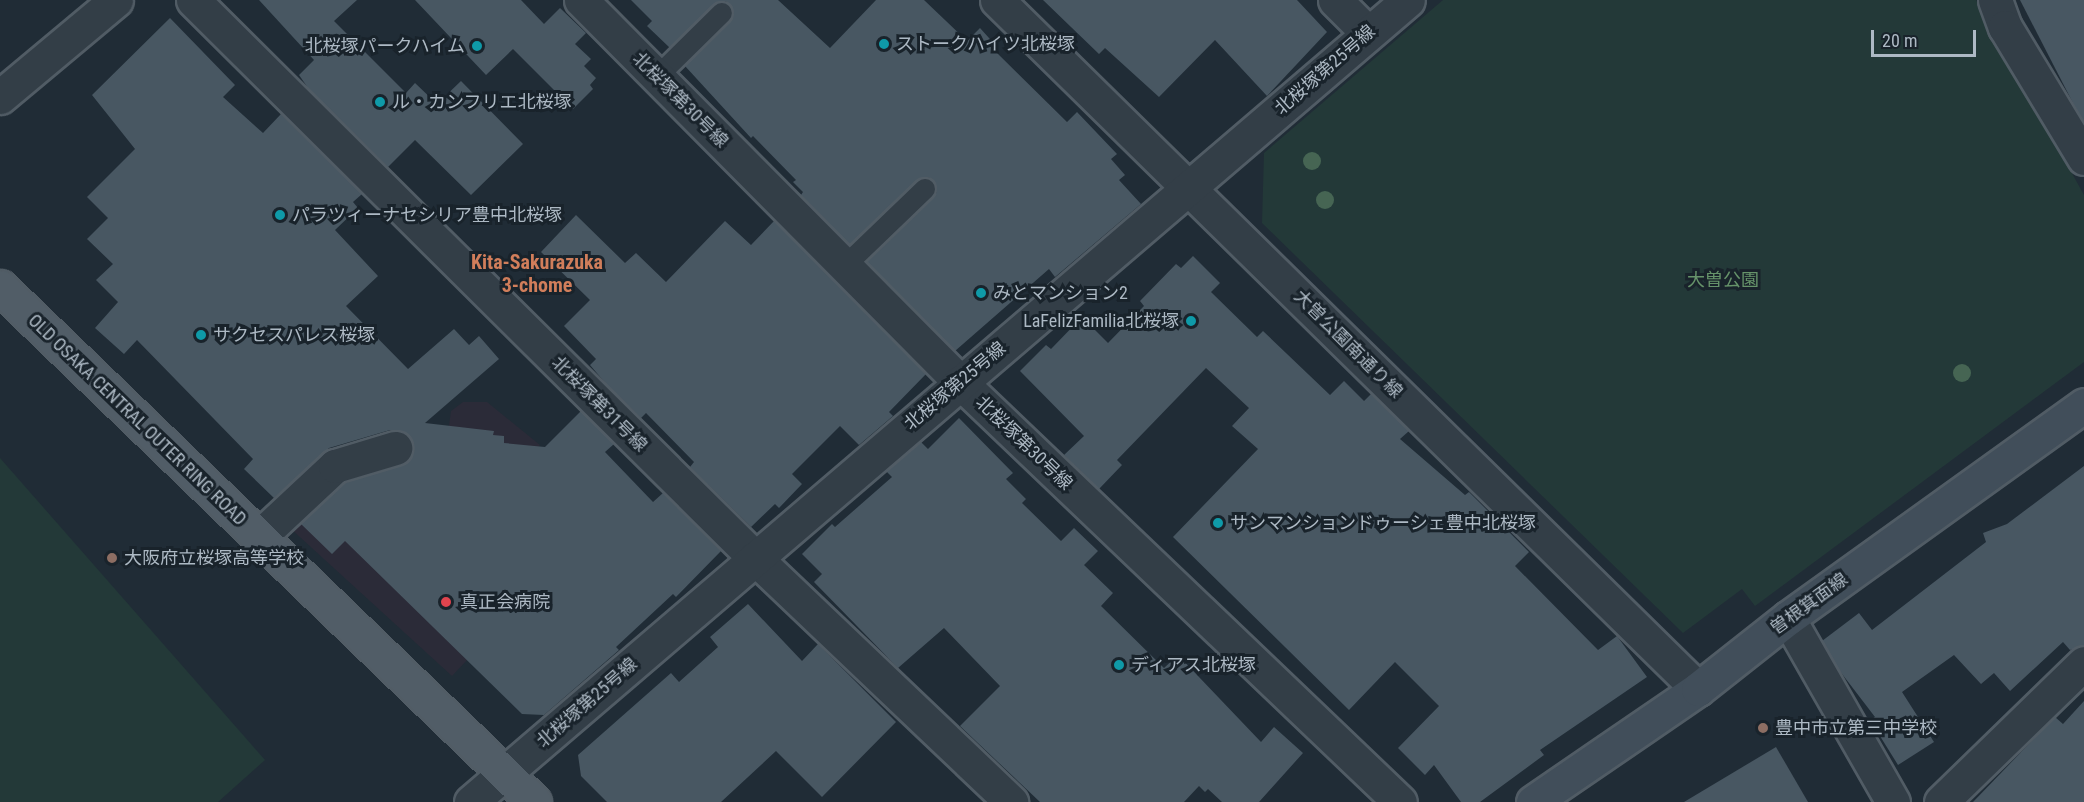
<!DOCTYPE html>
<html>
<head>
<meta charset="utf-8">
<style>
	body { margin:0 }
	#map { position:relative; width:2084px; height:802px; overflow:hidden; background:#202c36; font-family:"Roboto Condensed","Noto Sans JP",sans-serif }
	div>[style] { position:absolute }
	.medical>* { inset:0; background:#2b2b38 }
	.green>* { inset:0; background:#233938 }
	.building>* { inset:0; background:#485762 }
	.roads { filter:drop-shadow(2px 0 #515c65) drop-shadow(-2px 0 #515c65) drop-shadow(0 2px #515c65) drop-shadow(0 -2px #515c65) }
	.lane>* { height:20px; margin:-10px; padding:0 10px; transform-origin:10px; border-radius:10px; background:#333e47 }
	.street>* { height:33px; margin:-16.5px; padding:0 16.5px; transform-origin:16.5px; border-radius:16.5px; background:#333e47 }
	.secondary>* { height:33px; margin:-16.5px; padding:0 16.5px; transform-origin:16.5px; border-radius:16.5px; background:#414e5a }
	.primary>* { height:33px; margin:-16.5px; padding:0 16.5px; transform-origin:16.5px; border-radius:16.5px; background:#515d67 }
	.trees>* { width:18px; height:18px; margin:-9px; border-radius:50%; background:#466553 }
	.dots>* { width:16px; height:16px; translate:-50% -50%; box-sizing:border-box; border:3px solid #19232b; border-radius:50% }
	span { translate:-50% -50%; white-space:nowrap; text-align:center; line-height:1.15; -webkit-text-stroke:6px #19232b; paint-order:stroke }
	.poi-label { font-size:18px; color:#adb9c4 }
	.left { translate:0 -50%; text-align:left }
	.right { translate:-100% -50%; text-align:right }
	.street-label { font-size:18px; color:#adb9c4 }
	.park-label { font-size:18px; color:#66936a }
	.neighbourhood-label { font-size:20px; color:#d17e5b; font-weight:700 }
	.scale { position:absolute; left:1871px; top:30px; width:105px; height:27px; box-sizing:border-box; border:3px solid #adb9c4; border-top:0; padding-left:8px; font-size:18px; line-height:21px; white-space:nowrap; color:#adb9c4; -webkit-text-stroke:4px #19232b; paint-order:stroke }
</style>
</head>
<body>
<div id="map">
	<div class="medical">
		<div style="clip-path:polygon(463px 402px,487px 402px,540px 445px,527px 462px,604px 515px,452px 676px,290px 528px,343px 469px,445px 453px,451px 411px)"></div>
	</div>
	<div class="green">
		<div style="clip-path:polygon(1443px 0,1976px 0,2084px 195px,2084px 362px,1755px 606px,1742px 589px,1683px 633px,1262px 223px,1264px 153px)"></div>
		<div style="clip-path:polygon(0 458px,265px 760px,218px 802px,0 802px)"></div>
	</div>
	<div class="building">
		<div style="clip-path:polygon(259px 0,357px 0,334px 21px,406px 93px,415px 83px,437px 104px,461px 81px,523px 144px,471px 195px,415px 140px,388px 167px,308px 88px,299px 75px,314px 60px)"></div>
		<div style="clip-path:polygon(415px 0,521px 0,544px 24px,560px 8px,586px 33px,575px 44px,591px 59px,584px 66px,596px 78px,590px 85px,593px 89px,573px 109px,513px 49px,486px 75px)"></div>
		<div style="clip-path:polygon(631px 0,778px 0,830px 48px,876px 0,924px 0,967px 41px,980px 28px,998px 48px,995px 51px,1067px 122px,1077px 112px,1117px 154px,1111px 159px,1125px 175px,1119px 180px,1141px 204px,1055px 277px,1049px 269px,955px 351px,867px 262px,933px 198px,937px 192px,934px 181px,928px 177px,917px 180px,850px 245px,801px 195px,803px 192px,793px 182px,796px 180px,753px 136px,751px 138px,685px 66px,731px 21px,731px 5px,725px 1px,714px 4px,670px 48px,647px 26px,652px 21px)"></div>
		<div style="clip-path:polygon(1043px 0,1297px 0,1327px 32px,1267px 96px,1215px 40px,1159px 97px,1105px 48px,1099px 54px)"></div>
		<div style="clip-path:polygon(2020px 0,2084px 0,2084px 122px,2073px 103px)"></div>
		<div style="clip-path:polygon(170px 18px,235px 85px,223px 97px,263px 133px,281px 114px,362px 194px,353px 202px,358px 208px,335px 230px,378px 276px,346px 306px,408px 369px,454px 329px,469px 345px,479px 336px,499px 359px,425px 423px,494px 431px,493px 435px,504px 436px,504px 443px,545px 447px,581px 411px,614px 444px,605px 452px,653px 502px,663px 493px,721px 551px,676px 597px,673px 594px,616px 647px,619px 650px,544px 715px,522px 714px,345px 541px,332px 554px,301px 524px,345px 483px,408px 461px,413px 452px,407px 434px,390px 430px,329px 448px,274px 498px,244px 469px,253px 459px,137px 340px,124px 354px,95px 328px,118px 302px,96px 280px,113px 264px,87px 239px,108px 218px,87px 197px,135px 149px,92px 95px)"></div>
		<div style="clip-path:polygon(576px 215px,625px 263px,636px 253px,666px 282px,725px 221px,751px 245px,774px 221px,926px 374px,889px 412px,893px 416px,859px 445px,840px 426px,792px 474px,802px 484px,779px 508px,775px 504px,751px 527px,690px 467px,694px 462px,646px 413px,641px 418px,607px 385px,590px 365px,596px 359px,564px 326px,590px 300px,541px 252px)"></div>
		<div style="clip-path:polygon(1193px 256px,1220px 283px,1211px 292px,1257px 337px,1263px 331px,1330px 395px,1344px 381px,1364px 401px,1371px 394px,1409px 431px,1400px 439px,1465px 495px,1469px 492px,1529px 552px,1515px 566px,1598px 650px,1617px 636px,1647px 677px,1540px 750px,1544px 755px,1480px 802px,1461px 802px,1434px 765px,1425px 775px,1398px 748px,1439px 706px,1395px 662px,1349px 710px,1173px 537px,1258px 449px,1232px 426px,1249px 408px,1206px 368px,1117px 460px,1122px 465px,1099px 489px,1064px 455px,1084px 436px,1020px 371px,1046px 345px,1051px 349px,1082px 317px,1108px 343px,1144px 306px,1140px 301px,1176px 264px,1181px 268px)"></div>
		<div style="clip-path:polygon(959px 418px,1013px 473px,1006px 479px,1026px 499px,1022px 503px,1061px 541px,1074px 528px,1098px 551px,1084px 565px,1113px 593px,1101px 606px,1164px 668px,1178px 655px,1261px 742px,1274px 727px,1303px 753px,1259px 802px,1222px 802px,1208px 789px,1205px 792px,1199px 786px,1184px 802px,1040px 802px,960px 726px,1000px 686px,944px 628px,898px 668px,814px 582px,822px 574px,802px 554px,832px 524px,835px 527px,892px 477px,886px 471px,921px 442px,928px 449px)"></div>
		<div style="clip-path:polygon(2084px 466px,2084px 645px,2070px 650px,2063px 642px,2010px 691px,1994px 673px,1981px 684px,1954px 655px,1902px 692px,1934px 742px,1898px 765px,1870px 720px,1875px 717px,1839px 670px,1822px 641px,1859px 613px,1872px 630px,1986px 542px,1983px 533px,2007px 524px)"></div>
		<div style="clip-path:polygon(748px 604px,802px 661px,818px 644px,896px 722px,822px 797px,776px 751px,721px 802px,607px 802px,581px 776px,578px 755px,671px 673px,679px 682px,718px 647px,710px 637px)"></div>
		<div style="clip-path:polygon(2084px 701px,2084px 802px,1973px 802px,2055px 717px,2063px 724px)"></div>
		<div style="clip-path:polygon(1776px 747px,1808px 802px,1684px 802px)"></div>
	</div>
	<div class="roads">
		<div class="lane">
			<div style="left:657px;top:77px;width:91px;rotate:-44.6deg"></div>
			<div style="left:845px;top:266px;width:111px;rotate:-43.9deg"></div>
		</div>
		<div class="street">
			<div style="left:193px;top:0;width:792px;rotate:44.8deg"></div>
			<div style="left:755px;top:558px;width:354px;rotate:43.6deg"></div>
			<div style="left:581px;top:0;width:538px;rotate:45.23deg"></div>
			<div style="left:960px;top:382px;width:608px;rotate:43.67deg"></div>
			<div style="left:997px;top:0;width:983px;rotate:44.51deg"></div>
			<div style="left:1335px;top:0;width:45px;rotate:45deg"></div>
			<div style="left:1995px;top:0;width:29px;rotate:70deg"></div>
			<div style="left:2005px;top:27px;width:153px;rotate:58.9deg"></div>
			<div style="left:0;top:97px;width:151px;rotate:-39.9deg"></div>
			<div style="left:259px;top:537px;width:104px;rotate:-43.1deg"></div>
			<div style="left:335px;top:466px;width:63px;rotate:-16.7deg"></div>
			<div style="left:1788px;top:618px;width:212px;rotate:60.3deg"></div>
			<div style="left:471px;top:802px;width:1233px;rotate:-40.56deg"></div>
			<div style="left:1941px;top:802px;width:199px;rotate:-44.2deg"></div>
		</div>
		<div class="secondary">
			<div style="left:1533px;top:802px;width:200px;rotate:-34.4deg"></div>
			<div style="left:1698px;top:689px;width:115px;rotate:-38.3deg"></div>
			<div style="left:1788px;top:618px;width:365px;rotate:-35.7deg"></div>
		</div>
		<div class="primary">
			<div style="left:0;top:287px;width:742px;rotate:43.96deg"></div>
		</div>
	</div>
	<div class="trees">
		<div style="left:1312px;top:161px"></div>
		<div style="left:1325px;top:200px"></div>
		<div style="left:1962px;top:373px"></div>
	</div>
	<div class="dots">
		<div style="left:884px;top:44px;background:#0f9aa8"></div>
		<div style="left:477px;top:46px;background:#0f9aa8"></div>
		<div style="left:380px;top:102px;background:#0f9aa8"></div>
		<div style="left:280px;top:215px;background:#0f9aa8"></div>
		<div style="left:981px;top:293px;background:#0f9aa8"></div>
		<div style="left:1191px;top:321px;background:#0f9aa8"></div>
		<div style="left:201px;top:335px;background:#0f9aa8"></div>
		<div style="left:1218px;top:523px;background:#0f9aa8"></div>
		<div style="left:112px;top:558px;background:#8d6e63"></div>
		<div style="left:446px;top:602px;background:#e0444e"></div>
		<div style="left:1119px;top:665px;background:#0f9aa8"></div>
		<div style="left:1763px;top:728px;background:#8d6e63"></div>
	</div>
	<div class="poi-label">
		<span class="left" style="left:896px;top:44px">ストークハイツ北桜塚</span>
		<span class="right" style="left:465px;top:46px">北桜塚パークハイム</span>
		<span class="left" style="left:392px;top:102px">ル・カンフリエ北桜塚</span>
		<span class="left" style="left:292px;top:215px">パラツィーナセシリア豊中北桜塚</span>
		<span class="left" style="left:993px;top:293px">みとマンション2</span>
		<span class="right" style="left:1179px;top:321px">LaFelizFamilia北桜塚</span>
		<span class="left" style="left:213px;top:335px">サクセスパレス桜塚</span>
		<span class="left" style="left:1230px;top:523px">サンマンションドゥーシェ豊中北桜塚</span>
		<span class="left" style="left:124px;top:558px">大阪府立桜塚高等学校</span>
		<span class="left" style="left:460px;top:602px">真正会病院</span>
		<span class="left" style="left:1131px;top:665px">ディアス北桜塚</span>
		<span class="left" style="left:1775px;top:728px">豊中市立第三中学校</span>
	</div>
	<div class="street-label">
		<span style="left:1325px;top:70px;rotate:-41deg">北桜塚第25号線</span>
		<span style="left:680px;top:100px;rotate:45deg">北桜塚第30号線</span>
		<span style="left:1348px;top:344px;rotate:45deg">大曽公園南通り線</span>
		<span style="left:955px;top:386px;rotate:-40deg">北桜塚第25号線</span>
		<span style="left:599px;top:404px;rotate:45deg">北桜塚第31号線</span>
		<span style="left:137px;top:420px;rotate:44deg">OLD OSAKA CENTRAL OUTER RING ROAD</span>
		<span style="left:1024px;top:443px;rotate:44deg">北桜塚第30号線</span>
		<span style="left:1809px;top:604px;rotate:-36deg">曽根箕面線</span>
		<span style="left:587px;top:703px;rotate:-41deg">北桜塚第25号線</span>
	</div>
	<div class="park-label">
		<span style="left:1723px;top:280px">大曽公園</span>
	</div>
	<div class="neighbourhood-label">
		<span style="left:537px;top:274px">Kita-Sakurazuka<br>3-chome</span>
	</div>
	<div class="scale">20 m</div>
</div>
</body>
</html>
